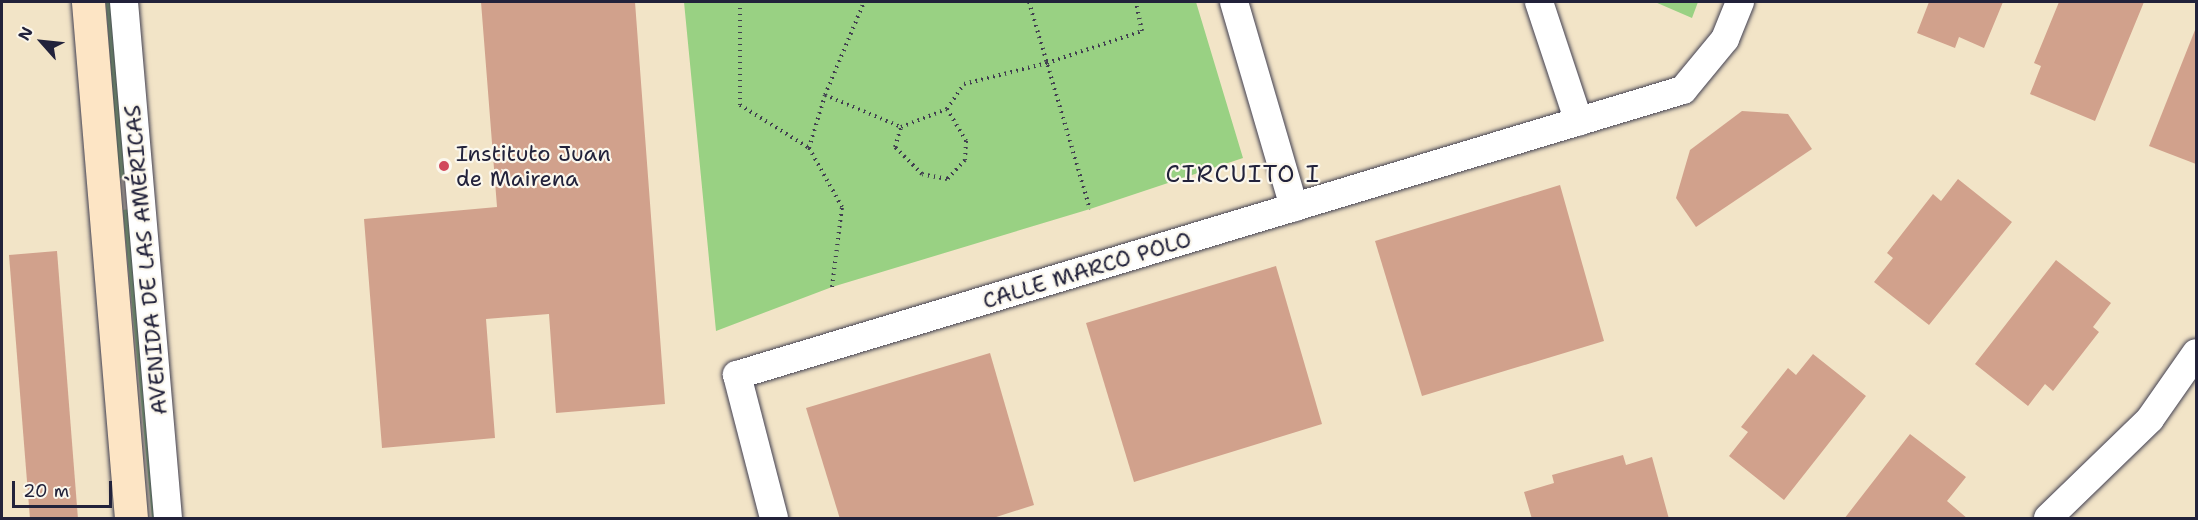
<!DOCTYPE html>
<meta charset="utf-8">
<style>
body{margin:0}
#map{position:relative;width:2198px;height:520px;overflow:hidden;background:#f2e4c7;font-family:"Shantell Sans",sans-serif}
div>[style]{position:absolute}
.green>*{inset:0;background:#99d183}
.building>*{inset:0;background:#d1a18c}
.path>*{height:4px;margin-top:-2px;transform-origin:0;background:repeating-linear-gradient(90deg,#413f50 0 1.5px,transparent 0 6px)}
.roads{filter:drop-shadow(0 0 2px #413f50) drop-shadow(0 0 2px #413f50)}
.street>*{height:28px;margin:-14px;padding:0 14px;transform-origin:14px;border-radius:14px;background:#fff}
.secondary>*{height:33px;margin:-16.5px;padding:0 16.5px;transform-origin:16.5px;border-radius:16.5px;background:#fde5c5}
.dots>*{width:16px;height:16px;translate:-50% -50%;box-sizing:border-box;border:3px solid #fbf7ec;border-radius:50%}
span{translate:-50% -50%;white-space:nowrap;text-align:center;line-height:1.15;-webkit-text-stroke:4.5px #fbf7ec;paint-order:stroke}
.poi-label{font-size:22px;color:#22223b}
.left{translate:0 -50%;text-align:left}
.street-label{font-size:22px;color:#22223b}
.neighbourhood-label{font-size:24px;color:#22223b;letter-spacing:1.5px}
.frame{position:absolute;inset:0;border:3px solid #22223b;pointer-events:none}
.north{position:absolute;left:12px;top:12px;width:60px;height:60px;-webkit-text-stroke:4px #fbf7ec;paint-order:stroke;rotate:297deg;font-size:16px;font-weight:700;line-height:24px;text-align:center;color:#22223b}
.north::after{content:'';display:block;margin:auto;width:21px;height:27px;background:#22223b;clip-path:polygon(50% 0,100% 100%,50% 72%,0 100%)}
.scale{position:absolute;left:12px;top:481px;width:100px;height:27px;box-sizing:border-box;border:3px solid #22223b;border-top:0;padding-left:8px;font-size:18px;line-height:21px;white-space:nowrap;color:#22223b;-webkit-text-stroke:4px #fbf7ec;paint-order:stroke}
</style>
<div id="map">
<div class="green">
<i style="clip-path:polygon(106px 2px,112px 2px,126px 178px,119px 178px)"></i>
<i style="clip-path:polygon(684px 2px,1196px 2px,1243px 158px,1090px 209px,832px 287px,716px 331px)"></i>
<i style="clip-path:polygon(1655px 2px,1698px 2px,1692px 18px)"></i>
<i style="clip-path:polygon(130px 209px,159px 518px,152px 518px,123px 210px)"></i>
</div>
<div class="building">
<i style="clip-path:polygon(481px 2px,635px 2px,665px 404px,556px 413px,549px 314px,486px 319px,495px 438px,382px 448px,364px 219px,497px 207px)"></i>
<i style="clip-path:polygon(1929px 2px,2003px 2px,1984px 48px,1959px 37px,1955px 48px,1917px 33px)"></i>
<i style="clip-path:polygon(2059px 2px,2144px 2px,2095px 121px,2030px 94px,2041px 66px,2034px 63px)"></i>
<i style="clip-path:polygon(2195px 30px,2196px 31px,2196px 164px,2149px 146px)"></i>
<i style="clip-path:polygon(1742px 111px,1788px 114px,1812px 149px,1696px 227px,1676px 198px,1690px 150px)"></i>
<i style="clip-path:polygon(1958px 179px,2012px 222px,1929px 325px,1874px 282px,1893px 258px,1887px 253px,1933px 194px,1941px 201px)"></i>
<i style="clip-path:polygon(1560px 185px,1604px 341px,1422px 396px,1375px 241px)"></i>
<i style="clip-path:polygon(57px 251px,78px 519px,30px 519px,9px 255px)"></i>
<i style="clip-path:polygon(2056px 260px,2111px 303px,2093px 327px,2099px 332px,2053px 391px,2045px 384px,2028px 406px,1975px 364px)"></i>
<i style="clip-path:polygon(1276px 266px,1322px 424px,1134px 482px,1086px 323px)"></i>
<i style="clip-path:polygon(990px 353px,1034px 505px,990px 519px,840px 519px,806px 408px)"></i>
<i style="clip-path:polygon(1813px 354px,1866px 396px,1784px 500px,1729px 456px,1748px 432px,1741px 427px,1788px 368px,1796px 375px)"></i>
<i style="clip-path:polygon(1910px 434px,1966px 477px,1947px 501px,1968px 519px,1844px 519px)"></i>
<i style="clip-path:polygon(1623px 455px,1626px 465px,1652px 457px,1669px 519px,1532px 519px,1524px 492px,1554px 483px,1552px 475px)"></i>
</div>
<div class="path">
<i style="left:740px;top:2px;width:103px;rotate:90deg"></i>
<i style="left:740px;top:105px;width:81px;rotate:31.9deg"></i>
<i style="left:1029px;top:2px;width:216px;rotate:73.6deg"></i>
<i style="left:825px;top:95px;width:82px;rotate:22.8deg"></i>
<i style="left:947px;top:109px;width:37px;rotate:59deg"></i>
<i style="left:966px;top:141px;width:19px;rotate:93deg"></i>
<i style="left:965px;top:160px;width:26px;rotate:133deg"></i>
<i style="left:947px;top:179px;width:25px;rotate:-169deg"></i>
<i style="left:922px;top:174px;width:38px;rotate:-135deg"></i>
<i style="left:895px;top:147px;width:21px;rotate:-73deg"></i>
<i style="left:901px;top:127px;width:49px;rotate:-21.4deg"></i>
<i style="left:947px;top:109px;width:30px;rotate:-56deg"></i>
<i style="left:964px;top:84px;width:86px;rotate:-14.2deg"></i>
<i style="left:1047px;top:63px;width:100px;rotate:-18.6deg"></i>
<i style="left:1142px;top:31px;width:30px;rotate:-102deg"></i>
<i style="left:832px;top:287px;width:81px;rotate:-82.9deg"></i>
<i style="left:842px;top:207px;width:68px;rotate:-119.2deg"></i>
<i style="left:809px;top:148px;width:55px;rotate:-73.2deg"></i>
<i style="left:825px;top:95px;width:101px;rotate:-67.2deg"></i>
</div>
<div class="roads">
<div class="street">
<i style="left:124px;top:2px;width:518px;rotate:85.13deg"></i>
<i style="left:1234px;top:2px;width:214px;rotate:73.7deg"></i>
<i style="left:1539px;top:2px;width:126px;rotate:71.6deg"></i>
<i style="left:774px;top:518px;width:148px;rotate:-104.5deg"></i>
<i style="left:737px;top:375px;width:988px;rotate:-16.77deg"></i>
<i style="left:1683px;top:90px;width:66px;rotate:-50.5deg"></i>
<i style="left:1725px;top:39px;width:40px;rotate:-68deg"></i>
<i style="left:2048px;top:518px;width:142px;rotate:-44.1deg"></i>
<i style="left:2150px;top:419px;width:80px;rotate:-55.1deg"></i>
</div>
<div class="secondary">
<i style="left:88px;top:2px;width:518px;rotate:85.24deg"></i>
</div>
</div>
<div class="dots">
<i style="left:444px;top:166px;background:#d1495b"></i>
</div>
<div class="poi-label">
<span class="left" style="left:456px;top:166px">Instituto Juan<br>de Mairena</span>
</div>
<div class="street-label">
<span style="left:146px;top:260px;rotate:-95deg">AVENIDA DE LAS AMÉRICAS</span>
<span style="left:1087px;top:270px;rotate:-17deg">CALLE MARCO POLO</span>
</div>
<div class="neighbourhood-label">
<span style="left:1243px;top:175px">CIRCUITO I</span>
</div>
<div class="frame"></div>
<div class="north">N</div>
<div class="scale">20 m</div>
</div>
